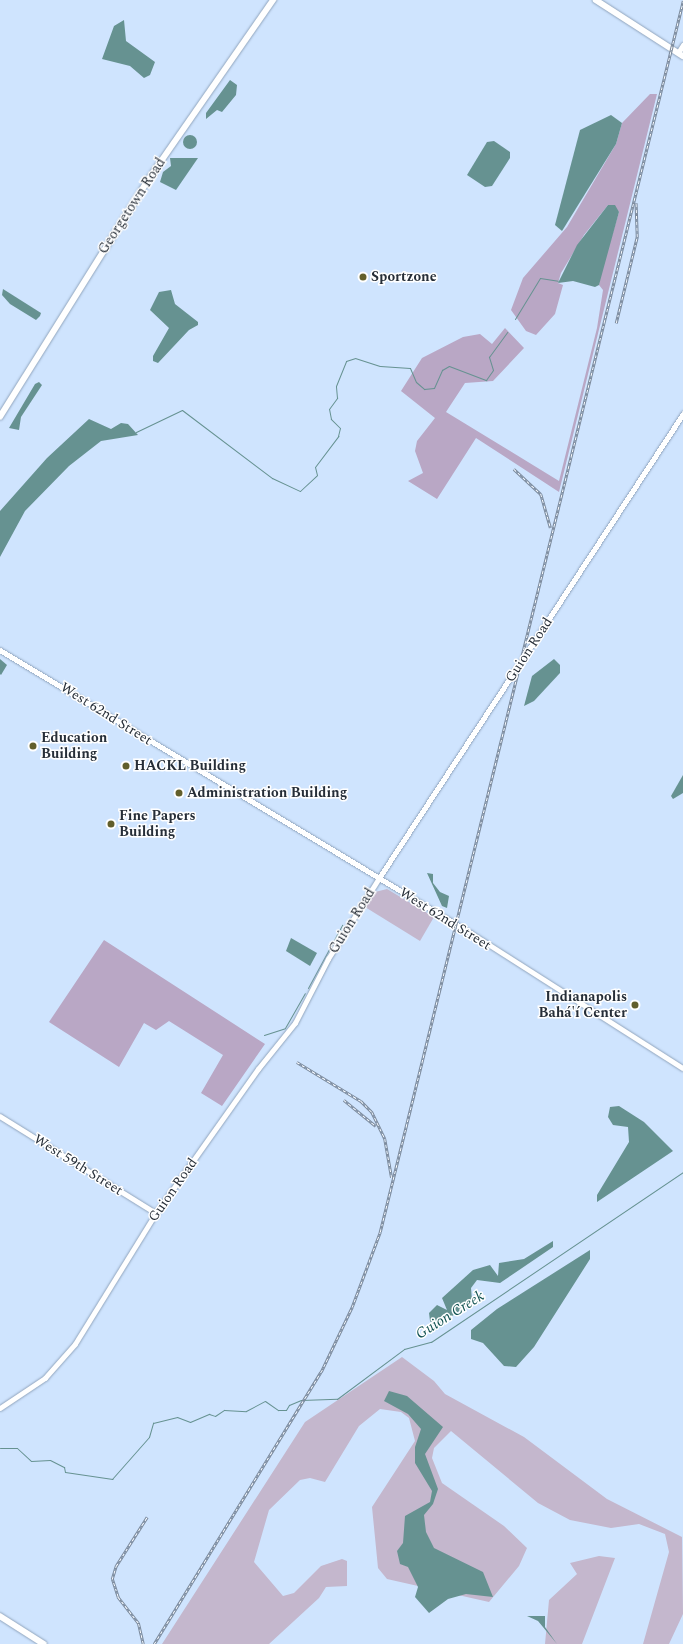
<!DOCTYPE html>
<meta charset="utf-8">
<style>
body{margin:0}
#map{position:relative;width:683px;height:1644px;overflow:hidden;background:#cfe4fe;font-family:Spectral,serif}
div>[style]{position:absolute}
.green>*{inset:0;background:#c4b7cd}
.forest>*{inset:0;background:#b9a7c5}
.water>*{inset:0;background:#669291}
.round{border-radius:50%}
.stream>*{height:1px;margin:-0.5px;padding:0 0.5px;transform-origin:0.5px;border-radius:0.5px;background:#669291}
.roads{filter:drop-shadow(0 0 1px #91a5bd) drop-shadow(0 0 1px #91a5bd)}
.minor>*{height:4.5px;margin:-2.25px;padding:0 2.25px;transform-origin:2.25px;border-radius:2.25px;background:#fff}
.major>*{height:5.5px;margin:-2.75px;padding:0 2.75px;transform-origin:2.75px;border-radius:2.75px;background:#fff}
.rail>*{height:2.5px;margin-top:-1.25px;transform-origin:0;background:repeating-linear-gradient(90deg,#fff 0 3px,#7b899b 0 6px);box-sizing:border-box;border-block:1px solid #7b899b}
.dots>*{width:11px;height:11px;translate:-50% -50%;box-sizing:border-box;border:2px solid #fff;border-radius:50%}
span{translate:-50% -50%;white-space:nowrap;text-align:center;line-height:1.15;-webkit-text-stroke:3px #fff;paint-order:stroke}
.street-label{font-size:14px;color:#262e38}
.poi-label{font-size:14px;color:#262e38;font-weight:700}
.left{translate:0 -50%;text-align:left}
.right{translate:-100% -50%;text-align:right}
.water-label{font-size:15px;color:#0f5151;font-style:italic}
</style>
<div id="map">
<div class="green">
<i style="clip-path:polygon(387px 889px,434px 917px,420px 941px,365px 907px,375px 892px)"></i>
<i style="clip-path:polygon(402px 1357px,434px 1381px,445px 1394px,524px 1437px,607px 1499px,682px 1537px,683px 1614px,669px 1644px,643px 1644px,669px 1552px,665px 1534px,639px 1524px,611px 1528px,570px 1520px,538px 1503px,451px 1431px,434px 1448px,432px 1458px,442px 1483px,504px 1526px,527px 1548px,519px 1566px,489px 1602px,387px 1579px,378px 1568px,372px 1507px,415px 1441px,409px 1418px,401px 1412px,380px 1409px,359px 1426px,325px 1482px,310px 1478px,300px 1480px,269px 1510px,254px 1562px,283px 1596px,294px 1593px,321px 1566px,342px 1559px,347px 1561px,347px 1586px,326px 1587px,319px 1598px,269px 1644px,162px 1644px,305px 1422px)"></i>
<i style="clip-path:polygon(599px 1556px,615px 1558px,582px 1644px,545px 1644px,549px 1600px,577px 1574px,570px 1563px)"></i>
</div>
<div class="forest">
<i style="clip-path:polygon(650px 94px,657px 94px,559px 492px,476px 438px,437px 499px,408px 481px,423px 473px,415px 451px,417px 441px,435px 418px,401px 391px,422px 358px,463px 337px,480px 334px,492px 344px,505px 328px,524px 348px,493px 381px,465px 383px,446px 412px,559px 481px,597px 328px,603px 290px,599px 285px,600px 276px,619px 212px,608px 205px,584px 235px,561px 273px,558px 283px,563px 285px,555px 314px,536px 335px,526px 331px,511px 310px,523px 278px,567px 227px,616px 144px,622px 123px)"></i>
<i style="clip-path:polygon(104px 940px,265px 1044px,222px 1106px,201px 1093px,223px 1055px,169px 1021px,156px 1030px,144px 1023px,119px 1067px,49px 1022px)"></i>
</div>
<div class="water">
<i style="clip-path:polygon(124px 20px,126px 41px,155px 62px,150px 75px,144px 78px,130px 66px,102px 59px,114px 26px)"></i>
<i style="clip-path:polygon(230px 80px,237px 85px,236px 95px,222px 112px,217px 110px,206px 119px,206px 113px)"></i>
<i style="clip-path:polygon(611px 115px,622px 123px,616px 144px,562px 231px,555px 225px,580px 130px)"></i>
<i class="round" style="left:183px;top:135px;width:14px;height:14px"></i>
<i style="clip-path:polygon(494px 141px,510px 152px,510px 158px,492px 186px,485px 187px,467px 175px,487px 142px)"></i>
<i style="clip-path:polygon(170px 158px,198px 158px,176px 190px,160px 182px,163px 172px,171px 166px)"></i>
<i style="clip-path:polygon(608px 205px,615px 205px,619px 212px,599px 285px,595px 287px,573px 281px,558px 283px,577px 245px)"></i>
<i style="clip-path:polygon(3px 289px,41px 313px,40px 316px,36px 320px,10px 304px,2px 295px)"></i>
<i style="clip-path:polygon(171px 290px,175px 304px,198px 322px,198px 325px,189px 330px,158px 363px,153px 361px,153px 356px,169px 328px,150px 310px,159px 292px)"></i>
<i style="clip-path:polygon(39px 382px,42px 385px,21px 417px,19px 430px,9px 428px,35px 384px)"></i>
<i style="clip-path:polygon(89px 419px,111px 429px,121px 423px,128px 424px,138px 435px,101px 441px,69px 466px,25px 511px,0 557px,0 511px,47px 458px)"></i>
<i style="clip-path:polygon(0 659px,7px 665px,1px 675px,0 674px)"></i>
<i style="clip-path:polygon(554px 659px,560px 665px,560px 673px,534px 701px,524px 706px,532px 676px)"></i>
<i style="clip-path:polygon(683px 775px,683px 793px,673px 799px,671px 796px)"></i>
<i style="clip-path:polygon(427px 873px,433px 874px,433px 883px,440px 892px,449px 896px,447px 908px,442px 906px)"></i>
<i style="clip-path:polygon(291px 938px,317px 953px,310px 966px,286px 951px)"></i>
<i style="clip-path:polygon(619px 1106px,644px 1122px,673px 1151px,597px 1202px,597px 1195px,629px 1142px,628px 1127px,613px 1125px,608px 1117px,610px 1107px)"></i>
<i style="clip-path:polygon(553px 1241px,553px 1247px,500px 1283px,477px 1280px,471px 1288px,472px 1300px,469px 1304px,441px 1324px,434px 1326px,430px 1321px,429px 1313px,437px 1305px,447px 1310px,442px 1298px,473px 1270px,490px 1265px,498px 1276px,499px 1263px,524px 1259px)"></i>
<i style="clip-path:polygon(590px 1250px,590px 1259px,534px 1347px,516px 1367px,504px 1366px,483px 1343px,471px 1339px,471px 1330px,497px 1309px)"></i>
<i style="clip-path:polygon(389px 1391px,407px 1396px,443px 1427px,425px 1454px,438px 1489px,433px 1504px,424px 1515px,426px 1532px,434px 1548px,483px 1572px,493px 1597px,466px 1594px,448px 1599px,429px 1613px,415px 1597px,418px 1587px,408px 1567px,400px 1564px,397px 1551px,403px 1543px,405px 1516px,430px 1502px,432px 1491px,415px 1463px,415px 1447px,421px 1429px,408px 1414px,384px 1401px)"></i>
<i style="clip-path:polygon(527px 1616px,545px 1616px,545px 1627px,557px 1644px,538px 1621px)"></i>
</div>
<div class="stream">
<i style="left:515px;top:319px;width:48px;rotate:-58.6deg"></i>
<i style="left:540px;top:278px;width:18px;rotate:9deg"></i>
<i style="left:136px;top:432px;width:51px;rotate:-25.6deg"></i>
<i style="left:182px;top:410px;width:113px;rotate:37.1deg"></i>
<i style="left:272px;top:478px;width:31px;rotate:25deg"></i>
<i style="left:300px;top:491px;width:23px;rotate:-43deg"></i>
<i style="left:317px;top:475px;width:8px;rotate:-104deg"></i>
<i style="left:315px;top:467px;width:39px;rotate:-53deg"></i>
<i style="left:338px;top:436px;width:8px;rotate:-76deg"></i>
<i style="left:340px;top:428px;width:13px;rotate:-135deg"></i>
<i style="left:331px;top:419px;width:10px;rotate:-101deg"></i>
<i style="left:329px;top:409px;width:14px;rotate:-54deg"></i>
<i style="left:337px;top:398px;width:12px;rotate:-95deg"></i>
<i style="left:336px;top:386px;width:27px;rotate:-68deg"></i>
<i style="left:346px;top:361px;width:9px;rotate:-18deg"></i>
<i style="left:355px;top:358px;width:26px;rotate:18deg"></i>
<i style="left:380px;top:366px;width:30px;rotate:4deg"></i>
<i style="left:410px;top:368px;width:15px;rotate:67deg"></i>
<i style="left:416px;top:382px;width:11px;rotate:41deg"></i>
<i style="left:424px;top:389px;width:10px;rotate:-6deg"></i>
<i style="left:434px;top:388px;width:20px;rotate:-66deg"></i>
<i style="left:442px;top:370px;width:8px;rotate:-30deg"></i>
<i style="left:449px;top:366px;width:40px;rotate:21deg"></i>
<i style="left:486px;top:380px;width:12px;rotate:-55deg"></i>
<i style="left:493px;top:370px;width:14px;rotate:-107deg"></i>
<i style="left:489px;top:357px;width:31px;rotate:-54deg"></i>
<i style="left:308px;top:988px;width:72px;rotate:-61.6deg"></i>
<i style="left:264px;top:1035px;width:22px;rotate:-18deg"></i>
<i style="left:285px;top:1028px;width:40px;rotate:-60.3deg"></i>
<i style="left:0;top:1448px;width:17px"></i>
<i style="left:17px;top:1448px;width:19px;rotate:43deg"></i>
<i style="left:31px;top:1461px;width:19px;rotate:-3deg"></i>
<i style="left:50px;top:1460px;width:16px;rotate:27deg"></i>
<i style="left:64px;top:1467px;width:5px;rotate:79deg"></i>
<i style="left:65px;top:1472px;width:48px;rotate:8.5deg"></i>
<i style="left:112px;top:1479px;width:56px;rotate:-48.6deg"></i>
<i style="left:149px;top:1437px;width:15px;rotate:-74deg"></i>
<i style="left:153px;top:1423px;width:25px;rotate:-14deg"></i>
<i style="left:177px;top:1417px;width:14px;rotate:21deg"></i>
<i style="left:190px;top:1422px;width:21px;rotate:-23deg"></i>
<i style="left:209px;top:1414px;width:6px;rotate:18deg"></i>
<i style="left:215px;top:1416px;width:11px;rotate:-34deg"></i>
<i style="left:224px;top:1410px;width:22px;rotate:3deg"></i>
<i style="left:246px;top:1411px;width:21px;rotate:-28deg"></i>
<i style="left:265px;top:1401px;width:16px;rotate:35deg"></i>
<i style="left:278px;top:1410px;width:8px"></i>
<i style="left:286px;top:1410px;width:6px;rotate:-59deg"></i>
<i style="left:289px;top:1405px;width:13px;rotate:-23deg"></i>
<i style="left:301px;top:1400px;width:36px;rotate:-2deg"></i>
<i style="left:337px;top:1399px;width:84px;rotate:-36.7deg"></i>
<i style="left:404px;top:1349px;width:28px;rotate:-15deg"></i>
<i style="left:431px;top:1342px;width:304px;rotate:-34deg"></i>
</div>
<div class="roads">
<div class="minor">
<i style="left:678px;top:53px;width:9px;rotate:-58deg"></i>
<i style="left:0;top:650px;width:549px;rotate:31deg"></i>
<i style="left:471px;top:933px;width:251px;rotate:32.5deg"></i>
<i style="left:0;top:1116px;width:184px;rotate:31.9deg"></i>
<i style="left:0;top:1408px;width:54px;rotate:-33.7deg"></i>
<i style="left:45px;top:1378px;width:45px;rotate:-48.6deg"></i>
<i style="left:75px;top:1344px;width:154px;rotate:-58.3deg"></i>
<i style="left:156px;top:1213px;width:176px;rotate:-54.7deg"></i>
<i style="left:258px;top:1069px;width:59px;rotate:-51.2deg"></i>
<i style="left:295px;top:1023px;width:72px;rotate:-62.7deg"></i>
<i style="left:328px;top:959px;width:96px;rotate:-57.8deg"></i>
<i style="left:379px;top:878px;width:555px;rotate:-56.77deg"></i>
</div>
<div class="major">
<i style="left:596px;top:0;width:103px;rotate:32.8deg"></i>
<i style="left:0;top:417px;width:276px;rotate:-58deg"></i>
<i style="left:146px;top:183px;width:223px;rotate:-55.2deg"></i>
<i style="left:0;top:1616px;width:52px;rotate:32.5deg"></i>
</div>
</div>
<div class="rail">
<i style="left:616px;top:323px;width:89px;rotate:-76.3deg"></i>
<i style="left:637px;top:237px;width:34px;rotate:-92deg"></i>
<i style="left:514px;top:469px;width:37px;rotate:43deg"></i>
<i style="left:541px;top:494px;width:35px;rotate:74deg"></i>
<i style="left:297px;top:1062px;width:75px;rotate:31.4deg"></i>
<i style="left:361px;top:1101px;width:16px;rotate:45deg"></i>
<i style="left:372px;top:1112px;width:30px;rotate:64deg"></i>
<i style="left:385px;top:1139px;width:39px;rotate:80deg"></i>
<i style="left:344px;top:1100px;width:41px;rotate:39.1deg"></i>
<i style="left:143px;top:1644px;width:22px;rotate:-103deg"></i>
<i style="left:138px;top:1623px;width:33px;rotate:-128deg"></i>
<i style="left:118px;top:1597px;width:19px;rotate:-108deg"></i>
<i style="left:112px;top:1579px;width:14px;rotate:-73deg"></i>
<i style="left:116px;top:1566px;width:58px;rotate:-57.7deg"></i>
<i style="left:154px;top:1644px;width:319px;rotate:-58.5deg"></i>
<i style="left:321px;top:1372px;width:72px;rotate:-64.5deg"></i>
<i style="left:352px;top:1307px;width:80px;rotate:-69.5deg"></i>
<i style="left:380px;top:1232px;width:1268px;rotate:-76.17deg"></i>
</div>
<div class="dots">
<i style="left:363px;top:277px;background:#625f2c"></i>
<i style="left:33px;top:746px;background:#625f2c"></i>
<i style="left:126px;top:766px;background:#625f2c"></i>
<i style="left:179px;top:793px;background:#625f2c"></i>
<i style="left:111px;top:824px;background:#625f2c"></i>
<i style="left:635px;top:1005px;background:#625f2c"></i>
</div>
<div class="street-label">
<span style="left:132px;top:206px;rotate:-57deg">Georgetown Road</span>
<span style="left:529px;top:650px;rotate:-57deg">Guion Road</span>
<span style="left:106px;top:714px;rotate:32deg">West 62nd Street</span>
<span style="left:445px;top:919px;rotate:32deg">West 62nd Street</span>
<span style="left:352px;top:921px;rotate:-58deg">Guion Road</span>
<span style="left:78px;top:1165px;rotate:32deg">West 59th Street</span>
<span style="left:173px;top:1190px;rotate:-55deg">Guion Road</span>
</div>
<div class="poi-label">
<span class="left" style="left:371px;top:277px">Sportzone</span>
<span class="left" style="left:41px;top:746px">Education<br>Building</span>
<span class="left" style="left:134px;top:766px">HACKL Building</span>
<span class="left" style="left:187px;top:793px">Administration Building</span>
<span class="left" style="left:119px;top:824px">Fine Papers<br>Building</span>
<span class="right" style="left:627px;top:1005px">Indianapolis<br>Bahá'í Center</span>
</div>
<div class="water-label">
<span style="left:450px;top:1315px;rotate:-32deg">Guion Creek</span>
</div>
</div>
